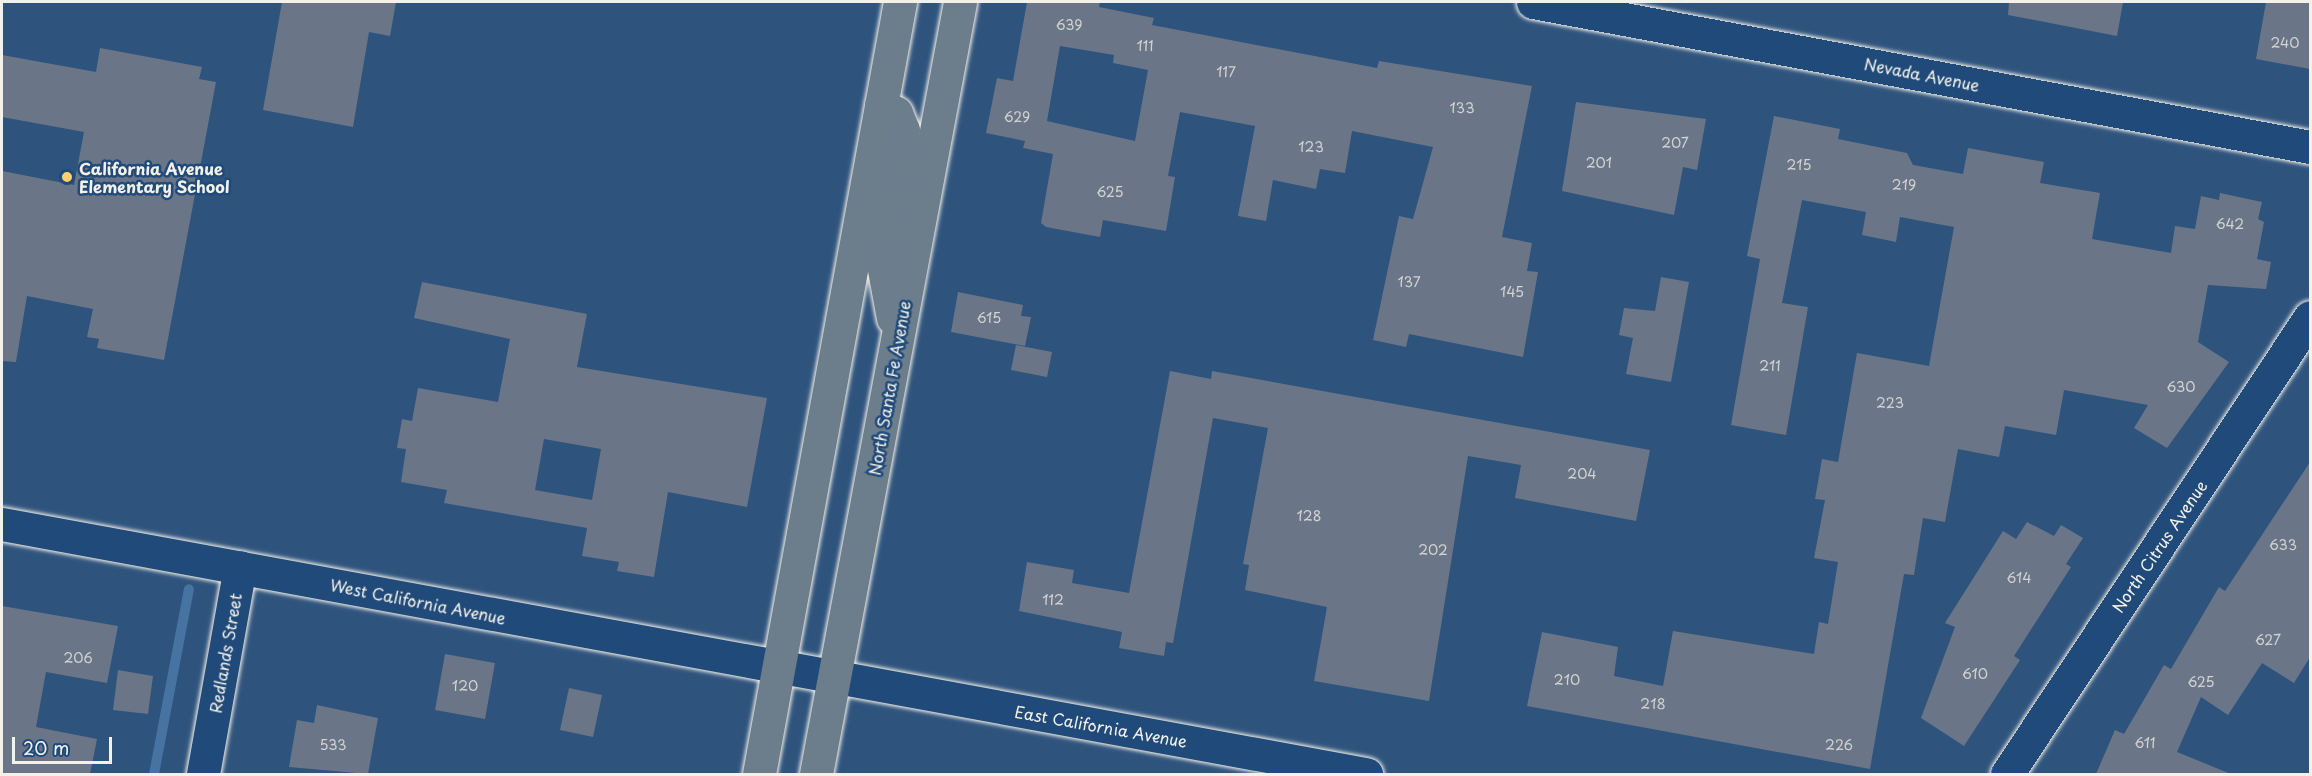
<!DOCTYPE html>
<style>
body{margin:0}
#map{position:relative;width:2312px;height:776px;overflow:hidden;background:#2e537d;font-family:"Playpen Sans",sans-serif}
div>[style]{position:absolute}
.stream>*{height:10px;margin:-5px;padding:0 5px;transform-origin:5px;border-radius:5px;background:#4673a1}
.building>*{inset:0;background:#6a7688}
.roads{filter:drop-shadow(0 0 2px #f4f1e8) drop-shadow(0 0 2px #f4f1e8)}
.minor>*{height:33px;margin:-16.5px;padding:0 16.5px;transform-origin:16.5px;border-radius:16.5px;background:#1f4a7a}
.major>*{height:33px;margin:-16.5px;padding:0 16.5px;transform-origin:16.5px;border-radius:16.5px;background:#6c7d8c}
.dots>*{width:16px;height:16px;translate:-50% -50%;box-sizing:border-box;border:3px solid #1f4a7a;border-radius:50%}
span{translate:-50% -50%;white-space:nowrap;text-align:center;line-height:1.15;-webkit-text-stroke:5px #1f4a7a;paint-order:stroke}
.number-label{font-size:14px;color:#d2d2d0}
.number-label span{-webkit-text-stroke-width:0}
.street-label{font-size:16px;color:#f4f1e8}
.poi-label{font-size:16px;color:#f4f1e8;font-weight:700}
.left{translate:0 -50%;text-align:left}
.frame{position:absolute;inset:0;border:3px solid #f4f1e8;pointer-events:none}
.scale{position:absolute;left:12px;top:737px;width:100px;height:27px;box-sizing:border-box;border:3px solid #f4f1e8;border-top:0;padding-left:8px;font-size:18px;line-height:21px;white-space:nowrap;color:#f4f1e8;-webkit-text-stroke:4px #1f4a7a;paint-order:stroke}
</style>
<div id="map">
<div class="stream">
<i style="left:154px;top:774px;width:188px;rotate:-79.3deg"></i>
</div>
<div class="building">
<i style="clip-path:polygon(282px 2px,396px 2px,390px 36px,369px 32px,353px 127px,263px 110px)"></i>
<i style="clip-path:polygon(evenodd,1027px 2px,1100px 2px,1099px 7px,1154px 18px,1152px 25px,1377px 68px,1379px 61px,1532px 86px,1502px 237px,1532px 243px,1527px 271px,1538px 272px,1523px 357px,1409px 334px,1406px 347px,1373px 340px,1399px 216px,1413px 219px,1433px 147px,1352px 131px,1345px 173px,1320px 169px,1316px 189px,1273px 180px,1266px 221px,1238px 216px,1255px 126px,1180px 112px,1168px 176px,1175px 177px,1166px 231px,1103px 220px,1100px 237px,1046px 227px,1041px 223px,1053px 154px,1023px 148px,1025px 141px,986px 133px,997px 78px,1013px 81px,1027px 2px,1060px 46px,1114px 55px,1113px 63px,1148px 70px,1135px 141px,1047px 121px,1060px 46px)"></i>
<i style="clip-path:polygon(2009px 2px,2123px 2px,2117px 36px,2008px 15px)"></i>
<i style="clip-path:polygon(2266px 2px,2310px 2px,2310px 69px,2256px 59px)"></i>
<i style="clip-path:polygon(100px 48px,202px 67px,199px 79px,216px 82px,164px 360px,97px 348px,99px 339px,87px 337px,93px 309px,27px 296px,16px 362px,2px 361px,2px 171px,74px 185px,84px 132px,2px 117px,2px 55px,96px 72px)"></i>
<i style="clip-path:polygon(1576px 102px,1706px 119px,1697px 170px,1683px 167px,1674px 215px,1562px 191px)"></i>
<i style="clip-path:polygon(1774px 116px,1840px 129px,1838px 139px,1907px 153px,1913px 165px,1963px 174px,1968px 148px,2044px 162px,2040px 183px,2100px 193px,2092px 239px,2171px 253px,2175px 226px,2195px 229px,2201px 196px,2219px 200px,2220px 193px,2262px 202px,2258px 219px,2264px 222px,2257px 259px,2271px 262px,2266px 289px,2208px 285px,2198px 342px,2229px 362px,2167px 448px,2134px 428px,2148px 405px,2064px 390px,2056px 435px,2005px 426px,1999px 457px,1958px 449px,1945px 522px,1923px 518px,1914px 575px,1904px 574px,1870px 769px,1527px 706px,1542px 632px,1618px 647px,1614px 676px,1663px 686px,1673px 631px,1814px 654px,1819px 622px,1828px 624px,1838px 562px,1814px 558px,1825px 500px,1815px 499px,1822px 459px,1838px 462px,1857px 353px,1929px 366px,1954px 227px,1900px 217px,1896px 242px,1862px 235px,1866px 212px,1802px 200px,1782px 303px,1808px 307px,1786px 435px,1731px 425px,1760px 259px,1747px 256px)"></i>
<i style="clip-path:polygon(1661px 277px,1689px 282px,1671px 382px,1626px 374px,1633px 338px,1619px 335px,1624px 308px,1655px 311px)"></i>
<i style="clip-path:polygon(evenodd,422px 282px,587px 314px,577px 367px,767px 398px,747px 507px,668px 492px,654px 577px,617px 571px,619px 562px,582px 556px,587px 528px,444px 503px,447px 490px,401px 482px,406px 449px,397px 448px,402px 419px,412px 421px,418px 388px,498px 402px,510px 339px,414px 318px,422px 282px,544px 439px,601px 449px,592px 500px,535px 490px,544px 439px)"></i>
<i style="clip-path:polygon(958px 292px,1023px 305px,1021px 316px,1031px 317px,1025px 346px,951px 332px)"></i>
<i style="clip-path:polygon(1016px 345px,1052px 352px,1047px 377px,1011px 370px)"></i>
<i style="clip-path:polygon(1170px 371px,1211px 379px,1212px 371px,1650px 450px,1636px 521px,1515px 498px,1521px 465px,1468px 456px,1429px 701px,1314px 681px,1327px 607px,1245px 590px,1249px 565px,1243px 564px,1268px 428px,1213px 418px,1173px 643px,1166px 642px,1164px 656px,1119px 648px,1122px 632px,1019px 611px,1027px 562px,1074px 570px,1072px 583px,1129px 593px)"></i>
<i style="clip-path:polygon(2310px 462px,2310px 657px,2294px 683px,2262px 663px,2228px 715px,2201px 697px,2177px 752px,2231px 774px,2096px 774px,2115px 730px,2124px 734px,2164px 665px,2171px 669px,2219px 587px,2225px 591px)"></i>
<i style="clip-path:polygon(2027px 522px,2054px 536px,2061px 525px,2083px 538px,2066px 564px,2071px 567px,2014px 656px,2020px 660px,1964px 746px,1921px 718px,1955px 627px,1945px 623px,2003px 531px,2016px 539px)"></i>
<i style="clip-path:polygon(2px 606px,118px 626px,107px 683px,46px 672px,36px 727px,97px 739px,90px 774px,2px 774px)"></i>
<i style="clip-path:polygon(445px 654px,495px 663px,485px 719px,435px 710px)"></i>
<i style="clip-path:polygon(118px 670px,153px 676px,148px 714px,113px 710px)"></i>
<i style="clip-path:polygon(569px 688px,602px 695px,593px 737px,560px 730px)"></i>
<i style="clip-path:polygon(317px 705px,378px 718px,368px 774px,289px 767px,297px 720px,314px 723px)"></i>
</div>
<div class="roads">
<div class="minor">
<i style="left:1533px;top:2px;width:790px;rotate:10.57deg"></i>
<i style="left:2px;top:524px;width:1387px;rotate:10.39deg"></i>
<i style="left:203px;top:774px;width:210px;rotate:-79.9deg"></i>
<i style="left:2007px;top:774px;width:548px;rotate:-56.45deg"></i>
</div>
<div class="major">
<i style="left:881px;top:105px;width:17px;rotate:28deg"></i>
<i style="left:896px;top:113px;width:18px;rotate:68deg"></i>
<i style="left:903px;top:130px;width:131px;rotate:99.2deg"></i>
<i style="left:882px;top:259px;width:60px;rotate:79.4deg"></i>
<i style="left:759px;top:774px;width:785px;rotate:-79.65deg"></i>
<i style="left:816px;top:774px;width:785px;rotate:-79.43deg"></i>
</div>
</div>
<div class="dots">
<i style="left:67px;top:177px;background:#ffd166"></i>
</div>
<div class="number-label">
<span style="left:1069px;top:25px">639</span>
<span style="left:2285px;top:43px">240</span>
<span style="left:1145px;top:46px">111</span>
<span style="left:1226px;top:72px">117</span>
<span style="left:1462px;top:108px">133</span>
<span style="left:1017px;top:117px">629</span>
<span style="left:1675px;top:143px">207</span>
<span style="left:1311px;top:147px">123</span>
<span style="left:1599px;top:163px">201</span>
<span style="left:1799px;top:165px">215</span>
<span style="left:1904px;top:185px">219</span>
<span style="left:1110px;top:192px">625</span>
<span style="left:2230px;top:224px">642</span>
<span style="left:1409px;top:282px">137</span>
<span style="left:1512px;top:292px">145</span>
<span style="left:989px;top:318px">615</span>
<span style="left:1770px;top:366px">211</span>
<span style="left:2181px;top:387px">630</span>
<span style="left:1890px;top:403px">223</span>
<span style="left:1582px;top:474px">204</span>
<span style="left:1309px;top:516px">128</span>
<span style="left:2283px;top:545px">633</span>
<span style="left:1433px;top:550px">202</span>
<span style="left:2019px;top:578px">614</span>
<span style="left:1053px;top:600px">112</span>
<span style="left:2268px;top:640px">627</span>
<span style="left:78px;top:658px">206</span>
<span style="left:1975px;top:674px">610</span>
<span style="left:1567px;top:680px">210</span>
<span style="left:2201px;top:682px">625</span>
<span style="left:465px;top:686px">120</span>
<span style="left:1653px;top:704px">218</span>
<span style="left:2145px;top:743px">611</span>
<span style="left:333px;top:745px">533</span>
<span style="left:1839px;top:745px">226</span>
</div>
<div class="street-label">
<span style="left:1922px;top:74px;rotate:11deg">Nevada Avenue</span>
<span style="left:889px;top:388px;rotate:-80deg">North Santa Fe Avenue</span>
<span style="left:2159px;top:546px;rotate:-56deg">North Citrus Avenue</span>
<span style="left:418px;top:601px;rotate:11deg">West California Avenue</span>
<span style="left:225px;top:653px;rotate:-80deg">Redlands Street</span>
<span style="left:1101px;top:726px;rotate:10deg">East California Avenue</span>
</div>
<div class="poi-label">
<span class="left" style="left:79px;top:177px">California Avenue<br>Elementary School</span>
</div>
<div class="frame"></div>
<div class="scale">20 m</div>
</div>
